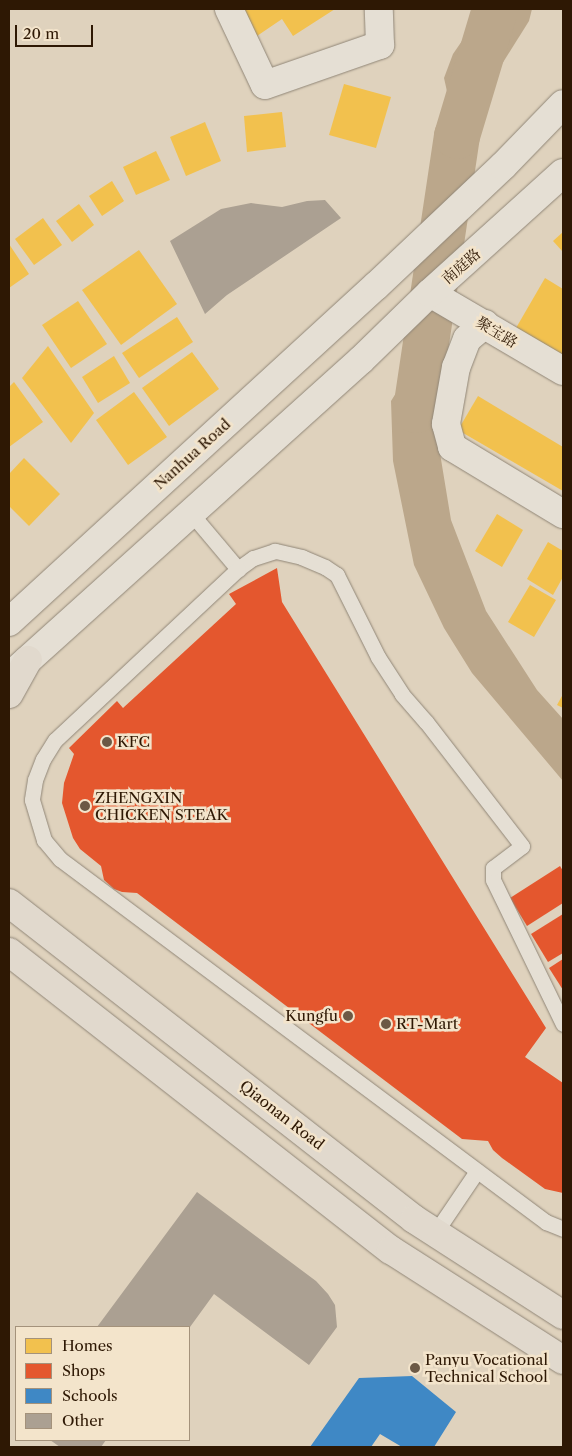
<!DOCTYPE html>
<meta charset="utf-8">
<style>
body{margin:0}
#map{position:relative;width:572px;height:1456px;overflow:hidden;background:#dfd2bd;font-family:"Libre Caslon Text","Noto Serif SC",serif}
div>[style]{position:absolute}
.water>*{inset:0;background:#bba78b}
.homes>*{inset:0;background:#f2c14e}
.shops>*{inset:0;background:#e4572e}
.schools>*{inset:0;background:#3f88c5}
.river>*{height:46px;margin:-23px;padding:0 23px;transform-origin:23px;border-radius:23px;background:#bba78b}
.building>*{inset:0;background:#aba092}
.roads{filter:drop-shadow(0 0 1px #908677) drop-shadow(0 0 1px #908677)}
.lane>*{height:15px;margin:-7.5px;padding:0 7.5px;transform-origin:7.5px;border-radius:7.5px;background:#e5dfd4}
.street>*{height:28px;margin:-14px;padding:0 14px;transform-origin:14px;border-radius:14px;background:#e5dfd4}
.secondary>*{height:28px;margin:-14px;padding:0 14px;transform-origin:14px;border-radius:14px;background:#e5dfd4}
.primary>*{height:28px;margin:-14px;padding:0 14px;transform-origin:14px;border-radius:14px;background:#e1d9cd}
.dots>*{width:14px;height:14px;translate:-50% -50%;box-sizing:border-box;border:2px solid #f3e4cb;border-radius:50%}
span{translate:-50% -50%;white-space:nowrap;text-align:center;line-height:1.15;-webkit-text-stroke:5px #f3e4cb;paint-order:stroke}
.street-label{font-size:15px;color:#2e1804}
.poi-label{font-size:15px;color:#2e1804}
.left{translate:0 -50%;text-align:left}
.right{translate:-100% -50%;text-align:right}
.frame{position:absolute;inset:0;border:10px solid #2e1804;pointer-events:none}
.legend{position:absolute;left:15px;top:1326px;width:175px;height:115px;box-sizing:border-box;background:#f3e4cb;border:1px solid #a4927b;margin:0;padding:6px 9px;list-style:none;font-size:15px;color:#2e1804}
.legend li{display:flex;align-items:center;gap:10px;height:25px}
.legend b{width:25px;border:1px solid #a4927b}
.scale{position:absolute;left:15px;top:25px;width:78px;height:22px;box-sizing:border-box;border:2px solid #2e1804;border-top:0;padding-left:6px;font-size:15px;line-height:18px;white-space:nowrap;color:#2e1804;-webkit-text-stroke:4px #f3e4cb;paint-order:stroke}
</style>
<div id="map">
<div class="water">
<i style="clip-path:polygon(484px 9px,532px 9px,529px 21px,457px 136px,444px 78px,453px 54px)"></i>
<i style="clip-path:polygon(425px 347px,451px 358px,437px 435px,451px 520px,486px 611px,537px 690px,563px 719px,563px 781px,472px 673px,444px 628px,414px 565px,393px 461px,391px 401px)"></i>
</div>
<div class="homes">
<i style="clip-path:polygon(240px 9px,335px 9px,293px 36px,282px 19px,257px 36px)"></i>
<i style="clip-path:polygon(344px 84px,391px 97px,376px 148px,329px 135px)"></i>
<i style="clip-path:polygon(282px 112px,286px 147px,247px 152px,244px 116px)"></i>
<i style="clip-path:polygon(205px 122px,221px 161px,186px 176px,170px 137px)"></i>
<i style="clip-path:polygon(156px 151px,170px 180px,136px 195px,123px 167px)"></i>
<i style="clip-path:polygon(112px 181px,124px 201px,102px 216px,89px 196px)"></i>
<i style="clip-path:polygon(79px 204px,94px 225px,72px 242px,56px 221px)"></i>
<i style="clip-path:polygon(43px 218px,62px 245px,34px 265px,15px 239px)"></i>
<i style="clip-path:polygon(563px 232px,563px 252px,553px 241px)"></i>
<i style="clip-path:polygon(9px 244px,29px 274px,9px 288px)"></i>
<i style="clip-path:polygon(139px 250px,177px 304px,121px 345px,82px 290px)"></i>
<i style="clip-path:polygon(545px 278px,563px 289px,563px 356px,516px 328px)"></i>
<i style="clip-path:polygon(78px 301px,107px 344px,71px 368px,42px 325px)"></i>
<i style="clip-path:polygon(177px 317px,193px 342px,139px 378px,122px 353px)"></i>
<i style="clip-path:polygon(48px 346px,94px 413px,71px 443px,22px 378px)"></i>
<i style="clip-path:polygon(192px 352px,219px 389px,169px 426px,142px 388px)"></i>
<i style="clip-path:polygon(114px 356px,130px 383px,98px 403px,82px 377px)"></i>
<i style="clip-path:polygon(14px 382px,43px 422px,9px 447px,9px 387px)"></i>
<i style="clip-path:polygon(134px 392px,167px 437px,128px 465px,96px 420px)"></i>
<i style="clip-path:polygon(478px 396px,563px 447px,563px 491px,458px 430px)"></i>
<i style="clip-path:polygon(24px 458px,60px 494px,29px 526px,9px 506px,9px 474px)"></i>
<i style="clip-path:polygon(497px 514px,523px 530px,502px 567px,475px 551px)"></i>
<i style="clip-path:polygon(548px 542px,563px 551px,563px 577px,553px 595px,527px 579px)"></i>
<i style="clip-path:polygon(530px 585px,556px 600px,534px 637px,508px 622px)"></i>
<i style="clip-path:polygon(563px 694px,563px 708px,557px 705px)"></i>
</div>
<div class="shops">
<i style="clip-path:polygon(277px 568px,282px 602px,546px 1028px,525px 1057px,563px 1083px,563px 1193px,545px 1189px,502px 1158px,493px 1150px,488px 1141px,462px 1139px,137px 893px,122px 892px,114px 889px,104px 880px,101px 866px,80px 849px,73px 838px,62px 803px,64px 783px,74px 754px,69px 748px,117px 701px,123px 708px,236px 604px,229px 594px)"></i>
<i style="clip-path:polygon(560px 866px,563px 871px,563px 903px,527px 926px,510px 898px)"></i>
<i style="clip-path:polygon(563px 914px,563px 953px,548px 962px,531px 934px)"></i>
<i style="clip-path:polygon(563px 959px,563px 990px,549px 968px)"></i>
</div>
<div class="schools">
<i style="clip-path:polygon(412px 1376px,456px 1412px,434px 1447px,402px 1447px,380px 1434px,371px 1447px,310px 1447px,359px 1378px)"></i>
</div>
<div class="river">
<i style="left:416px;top:410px;width:277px;rotate:-81.5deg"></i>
<i style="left:457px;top:136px;width:133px;rotate:-73.3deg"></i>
</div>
<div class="building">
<i style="clip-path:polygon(325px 200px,341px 218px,227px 295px,205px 314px,170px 241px,221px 209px,251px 203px,282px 207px,307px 201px)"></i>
<i style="clip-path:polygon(197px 1192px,316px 1281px,328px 1294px,335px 1305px,337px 1327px,309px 1365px,214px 1294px,190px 1327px,97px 1327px)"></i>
<i style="clip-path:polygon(50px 1440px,106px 1440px,101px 1447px,60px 1447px)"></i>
</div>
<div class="roads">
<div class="lane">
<i style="left:190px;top:512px;width:75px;rotate:49.9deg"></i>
<i style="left:563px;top:1024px;width:160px;rotate:-115.9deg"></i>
<i style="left:493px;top:880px;width:12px;rotate:-90deg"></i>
<i style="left:493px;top:868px;width:36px;rotate:-37deg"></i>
<i style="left:522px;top:846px;width:157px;rotate:-127.7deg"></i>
<i style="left:426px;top:722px;width:37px;rotate:-131deg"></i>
<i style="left:402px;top:694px;width:44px;rotate:-123deg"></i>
<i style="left:378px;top:657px;width:92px;rotate:-116.6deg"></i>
<i style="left:337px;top:575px;width:14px;rotate:-146deg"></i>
<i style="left:325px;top:567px;width:25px;rotate:-157deg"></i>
<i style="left:302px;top:557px;width:28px;rotate:-167deg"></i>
<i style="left:275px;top:551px;width:23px;rotate:162deg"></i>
<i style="left:253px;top:558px;width:19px;rotate:144deg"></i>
<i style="left:238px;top:569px;width:250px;rotate:136.9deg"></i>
<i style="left:55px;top:740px;width:22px;rotate:122deg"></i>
<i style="left:43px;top:759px;width:22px;rotate:111deg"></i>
<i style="left:35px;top:780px;width:20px;rotate:99deg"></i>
<i style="left:32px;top:800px;width:42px;rotate:73.3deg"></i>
<i style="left:44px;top:840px;width:25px;rotate:50deg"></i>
<i style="left:60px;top:859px;width:607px;rotate:36.76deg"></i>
<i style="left:546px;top:1222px;width:18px;rotate:22deg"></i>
<i style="left:435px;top:1233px;width:75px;rotate:-55.9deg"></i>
</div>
<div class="street">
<i style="left:229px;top:9px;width:84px;rotate:64.7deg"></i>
<i style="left:265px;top:85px;width:122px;rotate:-19.2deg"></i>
<i style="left:380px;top:45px;width:36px;rotate:-92deg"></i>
<i style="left:430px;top:293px;width:154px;rotate:30.4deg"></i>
<i style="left:485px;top:324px;width:23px;rotate:140deg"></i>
<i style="left:467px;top:339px;width:30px;rotate:111deg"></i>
<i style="left:456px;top:367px;width:58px;rotate:100deg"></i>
<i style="left:446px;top:424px;width:24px;rotate:75deg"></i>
<i style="left:452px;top:447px;width:130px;rotate:31.1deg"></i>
</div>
<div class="secondary">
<i style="left:9px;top:622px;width:498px;rotate:-42.5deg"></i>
<i style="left:376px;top:286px;width:175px;rotate:-43.4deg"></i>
<i style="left:503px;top:166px;width:86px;rotate:-45.9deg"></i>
<i style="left:10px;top:676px;width:472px;rotate:-42deg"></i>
<i style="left:361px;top:360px;width:96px;rotate:-44.2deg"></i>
<i style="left:430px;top:293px;width:179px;rotate:-42.1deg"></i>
</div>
<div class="primary">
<i style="left:9px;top:694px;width:39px;rotate:-61deg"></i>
<i style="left:9px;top:903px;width:514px;rotate:37.96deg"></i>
<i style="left:414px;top:1219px;width:177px;rotate:32.8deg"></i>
<i style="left:9px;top:952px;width:484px;rotate:38deg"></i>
<i style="left:391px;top:1250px;width:204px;rotate:32.6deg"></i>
</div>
</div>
<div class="dots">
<i style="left:107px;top:742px;background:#6c5945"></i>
<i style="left:85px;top:806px;background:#6c5945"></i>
<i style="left:348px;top:1016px;background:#6c5945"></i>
<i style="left:386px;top:1024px;background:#6c5945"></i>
<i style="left:415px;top:1368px;background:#6c5945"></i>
</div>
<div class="street-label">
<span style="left:461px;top:266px;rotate:-41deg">南庭路</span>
<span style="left:497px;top:332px;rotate:31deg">聚宝路</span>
<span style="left:192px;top:454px;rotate:-42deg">Nanhua Road</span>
<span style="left:282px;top:1115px;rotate:38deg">Qiaonan Road</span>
</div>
<div class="poi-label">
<span class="left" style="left:117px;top:742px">KFC</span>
<span class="left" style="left:95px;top:806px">ZHENGXIN<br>CHICKEN STEAK</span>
<span class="right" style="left:338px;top:1016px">Kungfu</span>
<span class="left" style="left:396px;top:1024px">RT-Mart</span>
<span class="left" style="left:425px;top:1368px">Panyu Vocational<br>Technical School</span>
</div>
<div class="frame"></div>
<ul class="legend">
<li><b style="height:14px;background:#f2c14e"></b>Homes</li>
<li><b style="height:14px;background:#e4572e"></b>Shops</li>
<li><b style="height:14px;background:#3f88c5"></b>Schools</li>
<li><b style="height:14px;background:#aba092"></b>Other</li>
</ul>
<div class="scale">20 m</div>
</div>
